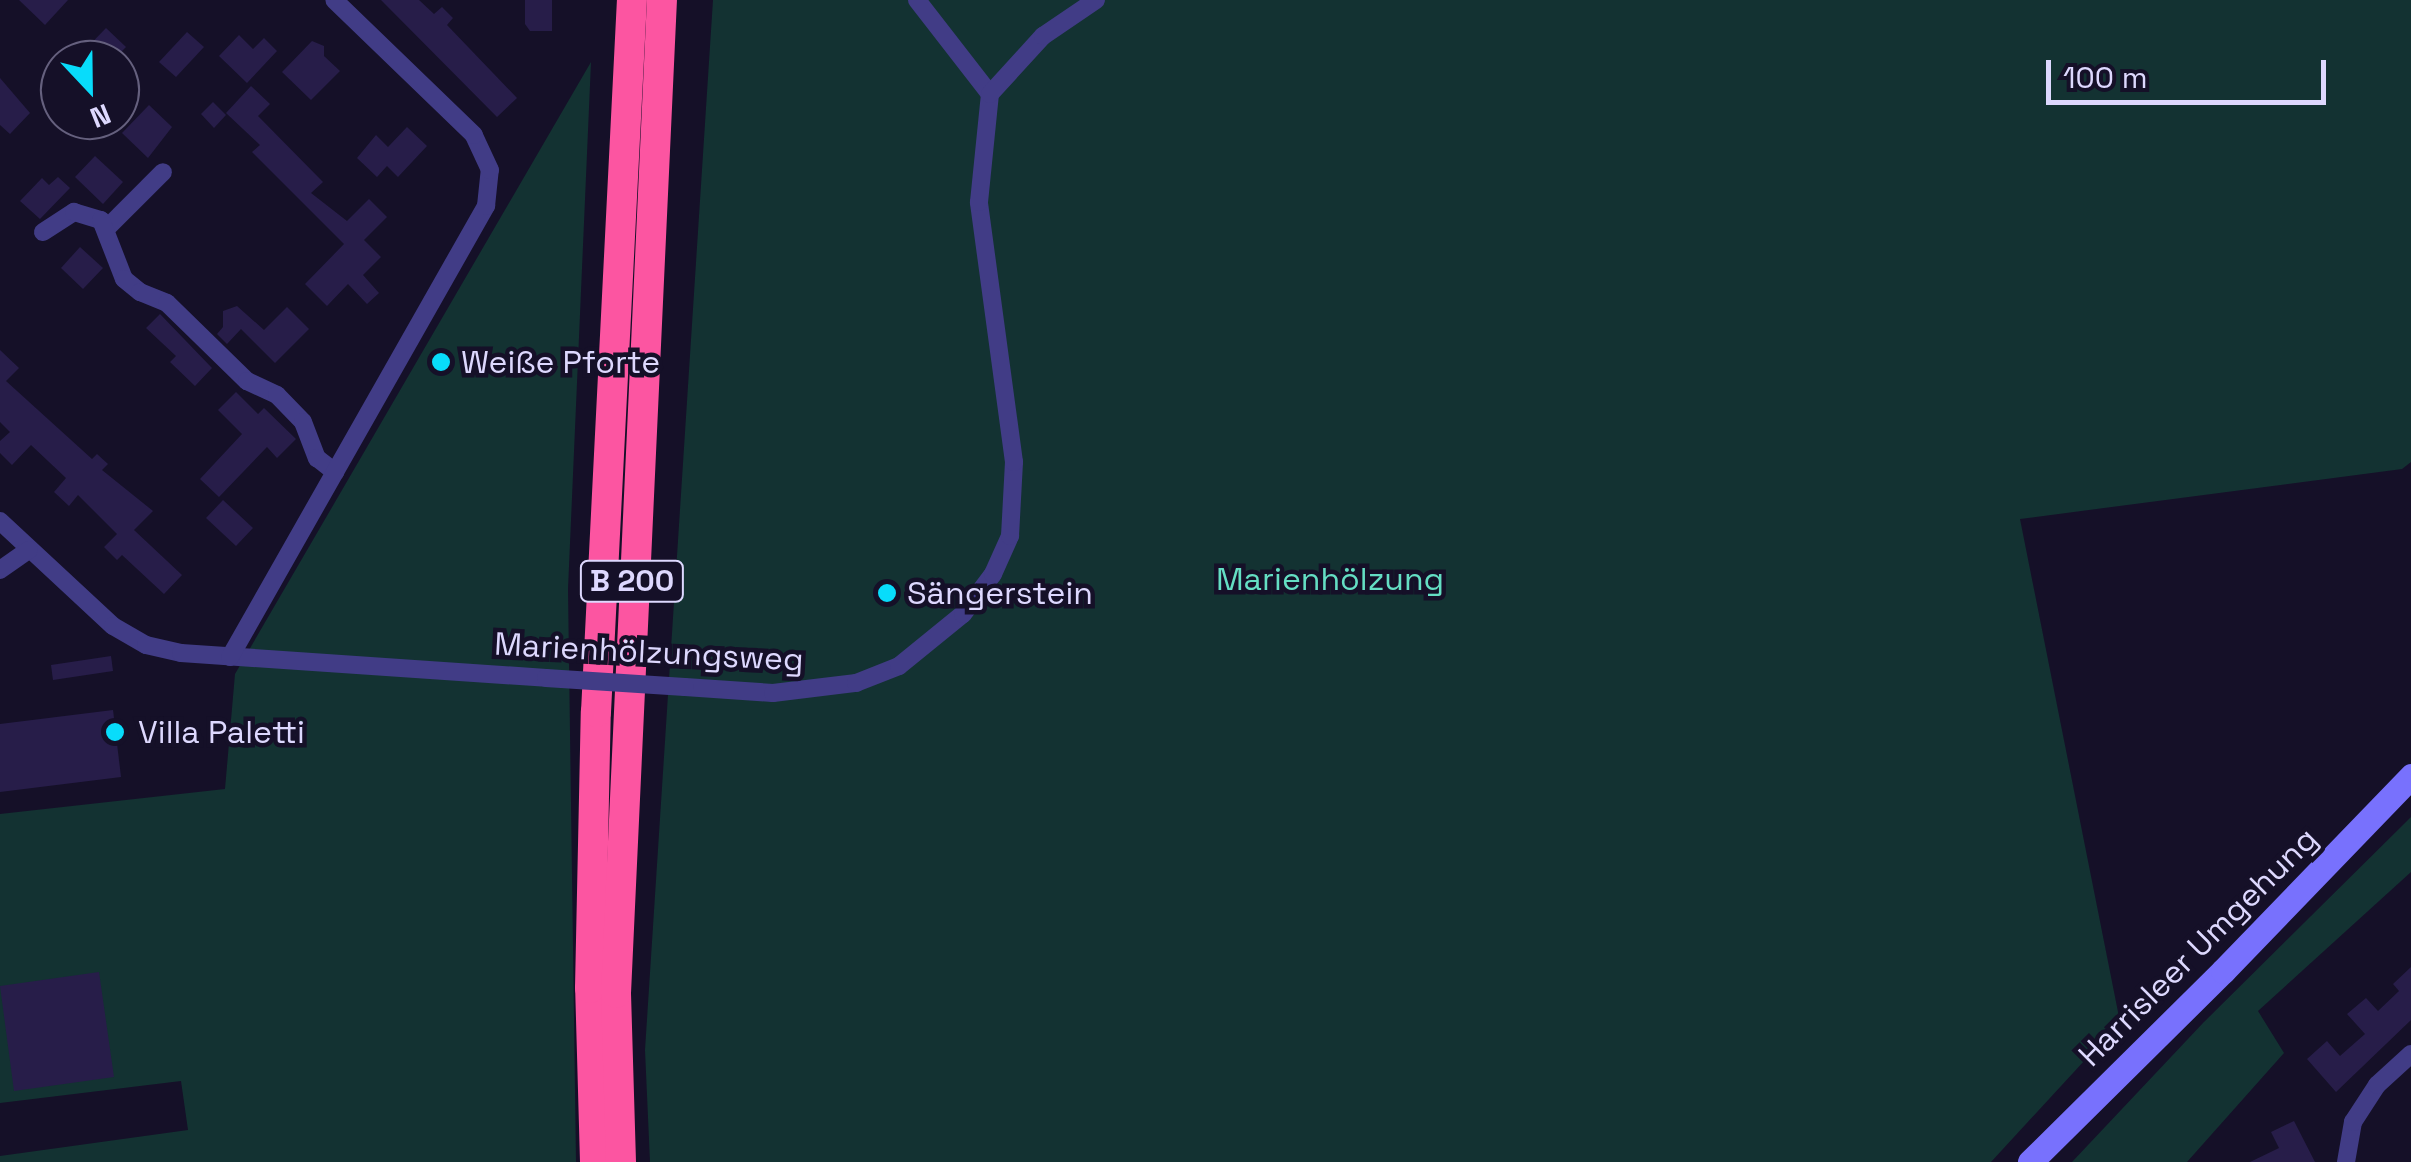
<!DOCTYPE html>
<meta charset="utf-8">
<style>
body{margin:0}
#map{position:relative;width:2411px;height:1162px;overflow:hidden;background:#151028;font-family:"Space Grotesk",sans-serif}
div>[style]{position:absolute}
.green>*{inset:0;background:#133232}
.building>*{inset:0;background:#271d49}
.street>*{height:18px;margin:-9px;padding:0 9px;transform-origin:9px;border-radius:9px;background:#413c86}
.secondary>*{height:25px;margin:-12.5px;padding:0 12.5px;transform-origin:12.5px;border-radius:12.5px;background:#7871fd}
.highway>*{height:30px;margin:-15px;padding:0 15px;transform-origin:15px;border-radius:15px;background:#fc55a1}
.street-bridge>*{height:18px;margin:-9px;padding:0 9px;transform-origin:9px;border-radius:9px;background:#413c86}
.dots>*{width:28px;height:28px;translate:-50% -50%;box-sizing:border-box;border:5px solid #151028;border-radius:50%}
span{translate:-50% -50%;white-space:nowrap;text-align:center;line-height:1.15;-webkit-text-stroke:9px #151028;paint-order:stroke}
.shield-label span{padding:2px 8px;background:#151028;border:2px solid;border-radius:8px;-webkit-text-stroke-width:0}
.shield-label{font-size:30px;color:#ddd8fe;font-weight:700}
.poi-label{font-size:32px;color:#ddd8fe}
.left{translate:0 -50%;text-align:left}
.park-label{font-size:32px;color:#64dec3}
.street-label{font-size:32px;color:#ddd8fe}
.north{position:absolute;left:40px;top:40px;width:100px;height:100px;box-sizing:border-box;background:#151028;border:2px solid #65607e;border-radius:50%;rotate:158deg;font-size:28px;font-weight:700;line-height:40px;text-align:center;color:#ddd8fe}
.north::after{content:'';display:block;margin:auto;width:35px;height:45px;background:#08dcfb;clip-path:polygon(50% 0,100% 100%,50% 72%,0 100%)}
.scale{position:absolute;left:2046px;top:60px;width:280px;height:45px;box-sizing:border-box;border:5px solid #ddd8fe;border-top:0;padding-left:12px;font-size:30px;line-height:35px;white-space:nowrap;color:#ddd8fe;-webkit-text-stroke:8px #151028;paint-order:stroke}
</style>
<div id="map">
<div class="green">
<i style="clip-path:polygon(713px 0,2411px 0,2411px 462px,2402px 469px,2020px 519px,2120px 1022px,1991px 1162px,650px 1162px,645px 1050px)"></i>
<i style="clip-path:polygon(591px 62px,568px 589px,576px 1162px,0 1162px,0 1156px,188px 1130px,181px 1081px,0 1103px,0 814px,225px 789px,235px 674px)"></i>
<i style="clip-path:polygon(2411px 817px,2411px 872px,2258px 1011px,2284px 1053px,2187px 1162px,2072px 1162px,2203px 1023px)"></i>
</div>
<div class="building">
<i style="clip-path:polygon(19px 0,68px 0,45px 25px)"></i>
<i style="clip-path:polygon(381px 0,419px 0,434px 14px,442px 7px,453px 18px,447px 25px,517px 98px,497px 117px)"></i>
<i style="clip-path:polygon(525px 0,552px 0,552px 31px,530px 31px,525px 24px)"></i>
<i style="clip-path:polygon(106px 28px,126px 47px,113px 60px,75px 60px)"></i>
<i style="clip-path:polygon(187px 32px,204px 47px,176px 77px,159px 62px)"></i>
<i style="clip-path:polygon(239px 35px,253px 49px,264px 38px,277px 51px,247px 83px,219px 56px)"></i>
<i style="clip-path:polygon(312px 41px,324px 46px,324px 56px,340px 71px,311px 100px,282px 72px)"></i>
<i style="clip-path:polygon(0 78px,30px 113px,10px 134px,0 125px)"></i>
<i style="clip-path:polygon(251px 86px,270px 104px,258px 116px,323px 182px,311px 193px,347px 221px,369px 199px,387px 217px,364px 240px,381px 257px,363px 275px,379px 293px,367px 304px,348px 284px,327px 306px,305px 284px,344px 244px,252px 152px,260px 145px,226px 113px)"></i>
<i style="clip-path:polygon(213px 102px,226px 115px,214px 128px,201px 114px)"></i>
<i style="clip-path:polygon(149px 105px,172px 127px,148px 158px,122px 133px)"></i>
<i style="clip-path:polygon(407px 127px,427px 146px,398px 177px,387px 166px,377px 177px,357px 158px,376px 135px,388px 147px)"></i>
<i style="clip-path:polygon(95px 156px,123px 182px,103px 204px,75px 177px)"></i>
<i style="clip-path:polygon(58px 177px,70px 188px,40px 219px,20px 201px,42px 178px,49px 185px)"></i>
<i style="clip-path:polygon(80px 247px,103px 268px,83px 289px,61px 268px)"></i>
<i style="clip-path:polygon(237px 306px,264px 330px,287px 307px,309px 329px,275px 363px,241px 329px,227px 344px,217px 334px,223px 327px,223px 311px)"></i>
<i style="clip-path:polygon(160px 314px,212px 368px,195px 386px,170px 362px,176px 356px,146px 328px)"></i>
<i style="clip-path:polygon(0 350px,19px 368px,6px 381px,92px 459px,97px 454px,108px 464px,102px 470px,153px 511px,134px 530px,182px 575px,164px 594px,122px 555px,117px 560px,104px 547px,117px 534px,78px 495px,69px 506px,54px 492px,66px 478px,31px 445px,12px 465px,0 453px,0 441px,10px 432px,0 422px)"></i>
<i style="clip-path:polygon(236px 392px,258px 414px,264px 408px,296px 439px,277px 458px,267px 447px,219px 497px,200px 479px,242px 434px,218px 410px)"></i>
<i style="clip-path:polygon(223px 500px,253px 528px,236px 546px,206px 518px)"></i>
<i style="clip-path:polygon(111px 656px,113px 671px,53px 680px,51px 665px)"></i>
<i style="clip-path:polygon(113px 710px,121px 777px,0 792px,0 724px)"></i>
<i style="clip-path:polygon(2411px 967px,2411px 1020px,2336px 1092px,2307px 1059px,2327px 1041px,2340px 1056px,2365px 1034px,2347px 1014px,2366px 998px,2378px 1011px,2399px 991px,2393px 984px)"></i>
<i style="clip-path:polygon(99px 972px,114px 1077px,14px 1091px,0 986px)"></i>
<i style="clip-path:polygon(2294px 1121px,2315px 1162px,2250px 1162px,2279px 1148px,2271px 1132px)"></i>
</div>
<div class="street">
<i style="left:917px;top:0;width:119px;rotate:52.2deg"></i>
<i style="left:107px;top:228px;width:79px;rotate:-45deg"></i>
<i style="left:43px;top:232px;width:37px;rotate:-33deg"></i>
<i style="left:74px;top:212px;width:28px;rotate:17deg"></i>
<i style="left:101px;top:220px;width:63px;rotate:68.7deg"></i>
<i style="left:124px;top:279px;width:21px;rotate:39deg"></i>
<i style="left:140px;top:292px;width:29px;rotate:22deg"></i>
<i style="left:167px;top:303px;width:112px;rotate:44.3deg"></i>
<i style="left:247px;top:381px;width:33px;rotate:25deg"></i>
<i style="left:277px;top:395px;width:37px;rotate:46deg"></i>
<i style="left:303px;top:422px;width:39px;rotate:69deg"></i>
<i style="left:317px;top:458px;width:23px;rotate:38deg"></i>
<i style="left:0;top:521px;width:154px;rotate:42.9deg"></i>
<i style="left:113px;top:626px;width:38px;rotate:30deg"></i>
<i style="left:146px;top:645px;width:36px;rotate:13deg"></i>
<i style="left:181px;top:653px;width:366px;rotate:3.9deg"></i>
<i style="left:0;top:570px;width:35px;rotate:-35deg"></i>
<i style="left:230px;top:657px;width:519px;rotate:-60.42deg"></i>
<i style="left:486px;top:206px;width:36px;rotate:-84deg"></i>
<i style="left:490px;top:170px;width:38px;rotate:-115deg"></i>
<i style="left:474px;top:135px;width:194px;rotate:-136deg"></i>
<i style="left:685px;top:687px;width:88px;rotate:3.9deg"></i>
<i style="left:773px;top:693px;width:84px;rotate:-6.9deg"></i>
<i style="left:856px;top:683px;width:46px;rotate:-21.6deg"></i>
<i style="left:899px;top:666px;width:82px;rotate:-39.1deg"></i>
<i style="left:963px;top:614px;width:50px;rotate:-53.1deg"></i>
<i style="left:993px;top:574px;width:42px;rotate:-65.9deg"></i>
<i style="left:1010px;top:536px;width:74px;rotate:-86.9deg"></i>
<i style="left:1014px;top:462px;width:262px;rotate:-97.7deg"></i>
<i style="left:979px;top:202px;width:109px;rotate:-84.2deg"></i>
<i style="left:990px;top:94px;width:79px;rotate:-47.6deg"></i>
<i style="left:1043px;top:36px;width:64px;rotate:-34.2deg"></i>
<i style="left:2346px;top:1162px;width:41px;rotate:-80.1deg"></i>
<i style="left:2353px;top:1122px;width:44px;rotate:-57deg"></i>
<i style="left:2377px;top:1085px;width:46px;rotate:-42.4deg"></i>
</div>
<div class="secondary">
<i style="left:2030px;top:1162px;width:272px;rotate:-44.7deg"></i>
<i style="left:2223px;top:971px;width:271px;rotate:-46deg"></i>
</div>
<div class="highway">
<i style="left:595px;top:1162px;width:174px;rotate:-91.6deg"></i>
<i style="left:590px;top:988px;width:276px;rotate:-88.8deg"></i>
<i style="left:596px;top:712px;width:713px;rotate:-87.11deg"></i>
<i style="left:621px;top:1162px;width:169px;rotate:-91.7deg"></i>
<i style="left:616px;top:993px;width:994px;rotate:-87.35deg"></i>
</div>
<div class="street-bridge">
<i style="left:546px;top:678px;width:139px;rotate:3.7deg"></i>
</div>
<div class="dots">
<i style="left:441px;top:362px;background:#08dcfb"></i>
<i style="left:887px;top:593px;background:#08dcfb"></i>
<i style="left:115px;top:732px;background:#08dcfb"></i>
</div>
<div class="shield-label">
<span style="left:632px;top:581px">B 200</span>
</div>
<div class="poi-label">
<span class="left" style="left:461px;top:362px">Weiße Pforte</span>
<span class="left" style="left:907px;top:593px">Sängerstein</span>
<span class="left" style="left:138px;top:732px">Villa Paletti</span>
</div>
<div class="park-label">
<span style="left:1330px;top:579px">Marienhölzung</span>
</div>
<div class="street-label">
<span style="left:649px;top:652px;rotate:3deg">Marienhölzungsweg</span>
<span style="left:2198px;top:947px;rotate:-45deg">Harrisleer Umgehung</span>
</div>
<div class="north">N</div>
<div class="scale">100 m</div>
</div>
